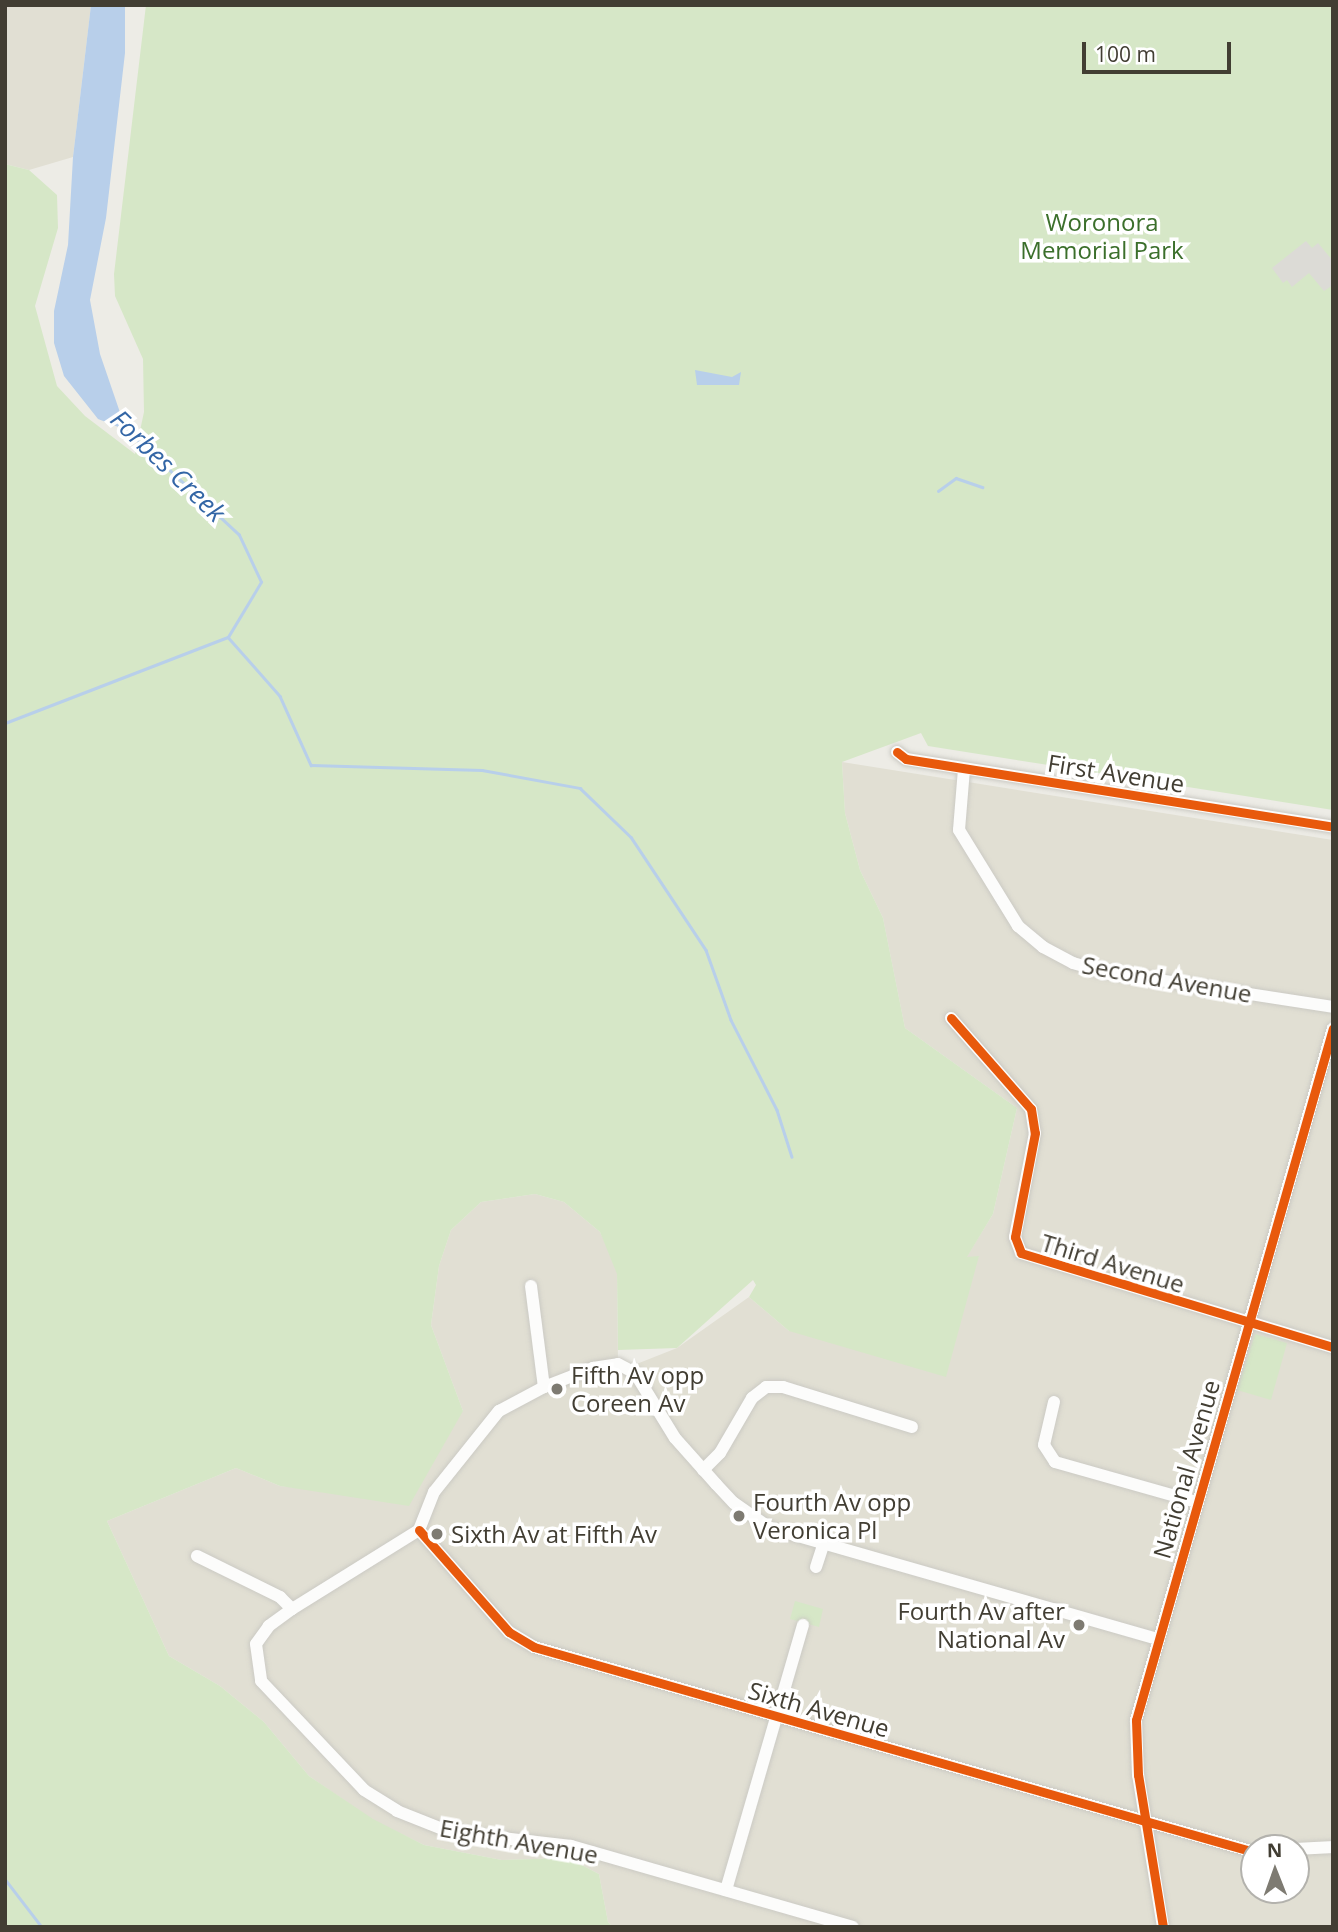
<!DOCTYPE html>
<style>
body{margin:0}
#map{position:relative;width:1338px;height:1932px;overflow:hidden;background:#edece6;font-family:"Open Sans",sans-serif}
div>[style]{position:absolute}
.residential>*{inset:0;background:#e1dfd3}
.green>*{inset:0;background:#d6e7c7}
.parking>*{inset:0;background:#dcdbd6}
.water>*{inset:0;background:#b8cfea}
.stream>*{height:2.5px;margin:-1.25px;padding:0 1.25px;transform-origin:1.25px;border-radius:1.25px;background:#b8cfea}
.roads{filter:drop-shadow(0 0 2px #cbcac4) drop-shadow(0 0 2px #cbcac4)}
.minor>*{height:12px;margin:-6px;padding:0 6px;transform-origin:6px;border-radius:6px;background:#fcfcfb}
.cycleway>*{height:9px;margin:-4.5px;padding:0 4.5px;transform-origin:4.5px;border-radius:4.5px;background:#e8590c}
.dots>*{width:19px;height:19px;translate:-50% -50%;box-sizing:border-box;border:4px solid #fff;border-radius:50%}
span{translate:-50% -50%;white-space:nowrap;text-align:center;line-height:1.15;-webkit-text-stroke:7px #fff;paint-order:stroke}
.park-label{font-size:24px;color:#3b6f2b}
.street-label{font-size:24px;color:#423e33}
.poi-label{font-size:24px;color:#423e33}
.left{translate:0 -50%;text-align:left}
.right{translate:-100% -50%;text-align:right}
.water-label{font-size:26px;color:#3366a6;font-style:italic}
.frame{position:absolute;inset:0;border:7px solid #423e33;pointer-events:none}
.north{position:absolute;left:1240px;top:1834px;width:70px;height:70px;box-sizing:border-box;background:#fff;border:2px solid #b3b2ad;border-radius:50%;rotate:359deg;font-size:19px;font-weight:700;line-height:28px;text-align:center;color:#423e33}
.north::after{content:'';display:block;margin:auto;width:24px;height:32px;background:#7e7b72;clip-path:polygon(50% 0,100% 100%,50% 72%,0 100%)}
.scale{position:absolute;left:1082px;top:42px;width:149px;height:32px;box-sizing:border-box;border:4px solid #423e33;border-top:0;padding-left:9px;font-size:21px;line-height:24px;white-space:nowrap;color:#423e33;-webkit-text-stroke:5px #fff;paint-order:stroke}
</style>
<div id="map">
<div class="residential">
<i style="clip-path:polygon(5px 5px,91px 5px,73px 157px,29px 170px,5px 164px)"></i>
<i style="clip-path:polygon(evenodd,842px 762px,1333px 840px,1333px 1927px,613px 1927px,608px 1922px,599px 1874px,568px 1858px,502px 1860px,424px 1845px,373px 1820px,309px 1776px,264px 1722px,220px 1686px,169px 1656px,107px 1521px,236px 1468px,280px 1486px,323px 1490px,463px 1411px,431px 1325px,439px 1266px,451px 1230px,481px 1202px,535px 1194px,564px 1202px,600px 1232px,617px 1267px,618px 1364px,629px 1367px,677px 1348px,749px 1297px,789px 1331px,979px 1257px,966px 1258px,993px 1214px,1017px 1108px,905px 1028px,883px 918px,860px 870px,845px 813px,842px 762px,1254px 1848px,1296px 1848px,1296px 1890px,1254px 1890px,1254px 1848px)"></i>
</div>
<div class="green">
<i style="clip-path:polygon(146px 5px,1333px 5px,1333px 810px,928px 746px,921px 733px,842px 762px,845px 813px,860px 870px,883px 918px,905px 1028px,1017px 1108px,993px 1214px,967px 1257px,979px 1256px,946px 1377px,789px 1331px,749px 1297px,756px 1285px,753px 1280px,677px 1348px,618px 1350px,617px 1274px,600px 1232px,564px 1202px,535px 1194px,481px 1202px,451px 1230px,439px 1266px,431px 1325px,463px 1411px,409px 1506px,280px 1486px,236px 1468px,107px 1521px,169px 1656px,220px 1686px,264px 1722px,309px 1776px,373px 1819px,424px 1845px,502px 1860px,568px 1858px,599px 1874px,608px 1922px,613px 1927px,5px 1927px,5px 164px,29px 170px,57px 195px,58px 228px,35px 306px,57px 386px,85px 416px,135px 454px,144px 412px,143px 359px,115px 296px,114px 274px)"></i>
<i style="clip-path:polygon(1255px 1334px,1287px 1343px,1271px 1400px,1237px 1390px)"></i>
<i style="clip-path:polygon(795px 1601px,823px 1609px,819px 1627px,790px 1619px)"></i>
</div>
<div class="parking">
<i style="clip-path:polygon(1306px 241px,1312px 248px,1318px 243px,1333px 261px,1333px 285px,1324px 291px,1309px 273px,1292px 287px,1287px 280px,1283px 283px,1272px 268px)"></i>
</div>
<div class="water">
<i style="clip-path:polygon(91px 5px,125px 5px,125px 53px,106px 218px,90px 300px,100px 354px,126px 430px,98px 419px,64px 376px,54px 343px,54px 311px,68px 245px,73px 157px)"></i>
<i style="clip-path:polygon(695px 370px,732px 377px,741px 372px,739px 385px,697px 385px)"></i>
</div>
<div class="stream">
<i style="left:938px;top:491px;width:22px;rotate:-36deg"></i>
<i style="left:956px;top:478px;width:28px;rotate:19deg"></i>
<i style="left:228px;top:637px;width:79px;rotate:48.6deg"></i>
<i style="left:280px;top:696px;width:76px;rotate:65.8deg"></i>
<i style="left:311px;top:765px;width:171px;rotate:1.7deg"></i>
<i style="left:482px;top:770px;width:100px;rotate:10.4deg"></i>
<i style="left:580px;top:788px;width:71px;rotate:43.9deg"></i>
<i style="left:631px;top:837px;width:136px;rotate:56.4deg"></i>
<i style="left:706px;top:950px;width:74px;rotate:70.3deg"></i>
<i style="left:731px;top:1020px;width:101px;rotate:62.9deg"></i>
<i style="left:777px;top:1110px;width:49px;rotate:72.3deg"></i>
<i style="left:5px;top:723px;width:239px;rotate:-21.1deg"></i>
<i style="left:228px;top:637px;width:64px;rotate:-59deg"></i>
<i style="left:261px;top:582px;width:52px;rotate:-115.1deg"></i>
<i style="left:239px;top:535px;width:156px;rotate:-137.1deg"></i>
<i style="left:5px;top:1879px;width:61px;rotate:52.4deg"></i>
</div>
<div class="roads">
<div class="minor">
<i style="left:897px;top:752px;width:11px;rotate:38deg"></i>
<i style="left:906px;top:759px;width:432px;rotate:9deg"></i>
<i style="left:964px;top:769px;width:61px;rotate:94.7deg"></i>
<i style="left:959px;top:830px;width:113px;rotate:58.4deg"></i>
<i style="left:1018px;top:926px;width:33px;rotate:40deg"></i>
<i style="left:1043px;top:947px;width:34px;rotate:28deg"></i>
<i style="left:1073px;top:963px;width:29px;rotate:16deg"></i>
<i style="left:1101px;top:971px;width:235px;rotate:8.8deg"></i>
<i style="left:951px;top:1018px;width:121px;rotate:48.7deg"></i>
<i style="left:1031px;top:1109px;width:24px;rotate:81deg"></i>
<i style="left:1035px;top:1133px;width:106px;rotate:100.9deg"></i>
<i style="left:1015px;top:1237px;width:17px;rotate:69deg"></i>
<i style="left:1021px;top:1253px;width:326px;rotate:16.8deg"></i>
<i style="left:531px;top:1286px;width:102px;rotate:82.7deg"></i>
<i style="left:1054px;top:1402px;width:44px;rotate:103.1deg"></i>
<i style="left:1044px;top:1445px;width:20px;rotate:57deg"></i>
<i style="left:1055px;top:1462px;width:147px;rotate:15.8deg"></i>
<i style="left:703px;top:1470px;width:24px;rotate:-45deg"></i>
<i style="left:720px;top:1453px;width:64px;rotate:-59.8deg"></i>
<i style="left:752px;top:1398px;width:18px;rotate:-38deg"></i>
<i style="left:766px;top:1387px;width:17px"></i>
<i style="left:783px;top:1387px;width:135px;rotate:17.2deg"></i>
<i style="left:419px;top:1530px;width:136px;rotate:48.6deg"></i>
<i style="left:509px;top:1632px;width:29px;rotate:31deg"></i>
<i style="left:534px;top:1647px;width:749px;rotate:15.89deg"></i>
<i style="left:419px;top:1530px;width:41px;rotate:-68.5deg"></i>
<i style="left:434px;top:1492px;width:104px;rotate:-51.3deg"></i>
<i style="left:499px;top:1411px;width:51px;rotate:-28.1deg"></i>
<i style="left:544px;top:1387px;width:53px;rotate:-21.2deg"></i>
<i style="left:593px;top:1368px;width:25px;rotate:-9deg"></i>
<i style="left:618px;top:1364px;width:19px;rotate:28deg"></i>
<i style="left:635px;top:1373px;width:76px;rotate:58.4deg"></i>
<i style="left:675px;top:1438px;width:62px;rotate:48.3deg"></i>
<i style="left:716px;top:1484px;width:26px;rotate:47deg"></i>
<i style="left:734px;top:1503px;width:44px;rotate:34.8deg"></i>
<i style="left:770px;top:1528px;width:403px;rotate:16deg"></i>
<i style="left:419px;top:1530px;width:150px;rotate:148.1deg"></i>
<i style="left:292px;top:1609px;width:29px;rotate:144deg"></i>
<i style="left:269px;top:1626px;width:22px;rotate:126deg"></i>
<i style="left:256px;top:1644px;width:37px;rotate:82deg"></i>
<i style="left:261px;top:1681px;width:150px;rotate:46.6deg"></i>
<i style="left:364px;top:1790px;width:39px;rotate:32deg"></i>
<i style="left:397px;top:1811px;width:57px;rotate:21.6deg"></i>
<i style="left:450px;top:1832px;width:122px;rotate:6.6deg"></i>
<i style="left:571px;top:1846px;width:293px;rotate:16deg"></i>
<i style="left:197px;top:1556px;width:93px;rotate:26.3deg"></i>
<i style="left:280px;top:1597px;width:17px;rotate:45deg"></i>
<i style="left:816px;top:1567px;width:23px;rotate:-72deg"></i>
<i style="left:1296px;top:1849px;width:37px;rotate:-3deg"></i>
<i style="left:726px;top:1890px;width:276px;rotate:-73.8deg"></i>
<i style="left:1163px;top:1927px;width:154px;rotate:-99.3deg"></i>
<i style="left:1138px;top:1775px;width:55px;rotate:-92.1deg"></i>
<i style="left:1136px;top:1720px;width:719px;rotate:-74.11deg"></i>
</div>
</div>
<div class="cycleway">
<i style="left:897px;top:752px;width:11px;rotate:38deg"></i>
<i style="left:906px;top:759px;width:432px;rotate:9deg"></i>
<i style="left:951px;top:1018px;width:121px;rotate:48.7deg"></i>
<i style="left:1031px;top:1109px;width:24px;rotate:81deg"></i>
<i style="left:1035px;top:1133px;width:106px;rotate:100.9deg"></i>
<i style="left:1015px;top:1237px;width:17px;rotate:69deg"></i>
<i style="left:1021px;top:1253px;width:326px;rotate:16.8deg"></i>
<i style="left:419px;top:1530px;width:136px;rotate:48.6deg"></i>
<i style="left:509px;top:1632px;width:29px;rotate:31deg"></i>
<i style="left:534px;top:1647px;width:749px;rotate:15.89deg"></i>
<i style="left:1163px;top:1927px;width:154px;rotate:-99.3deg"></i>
<i style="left:1138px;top:1775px;width:55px;rotate:-92.1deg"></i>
<i style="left:1136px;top:1720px;width:719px;rotate:-74.11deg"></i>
</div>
<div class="dots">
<i style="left:557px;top:1389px;background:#7e7b72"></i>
<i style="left:739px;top:1516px;background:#7e7b72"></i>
<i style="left:437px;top:1534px;background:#7e7b72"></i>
<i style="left:1079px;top:1625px;background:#7e7b72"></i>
</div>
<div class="park-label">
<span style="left:1102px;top:236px">Woronora<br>Memorial Park</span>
</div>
<div class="street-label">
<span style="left:1116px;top:773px;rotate:9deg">First Avenue</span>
<span style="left:1167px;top:979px;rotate:10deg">Second Avenue</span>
<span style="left:1113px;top:1263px;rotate:17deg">Third Avenue</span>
<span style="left:1186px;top:1469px;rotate:-74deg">National Avenue</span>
<span style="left:819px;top:1709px;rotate:16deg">Sixth Avenue</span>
<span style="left:519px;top:1841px;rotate:10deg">Eighth Avenue</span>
</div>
<div class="poi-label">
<span class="left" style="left:571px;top:1389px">Fifth Av opp<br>Coreen Av</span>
<span class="left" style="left:753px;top:1516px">Fourth Av opp<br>Veronica Pl</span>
<span class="left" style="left:451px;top:1534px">Sixth Av at Fifth Av</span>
<span class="right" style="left:1065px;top:1625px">Fourth Av after<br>National Av</span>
</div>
<div class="water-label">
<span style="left:168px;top:466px;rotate:44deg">Forbes Creek</span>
</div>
<div class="frame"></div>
<div class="north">N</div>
<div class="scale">100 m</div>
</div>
